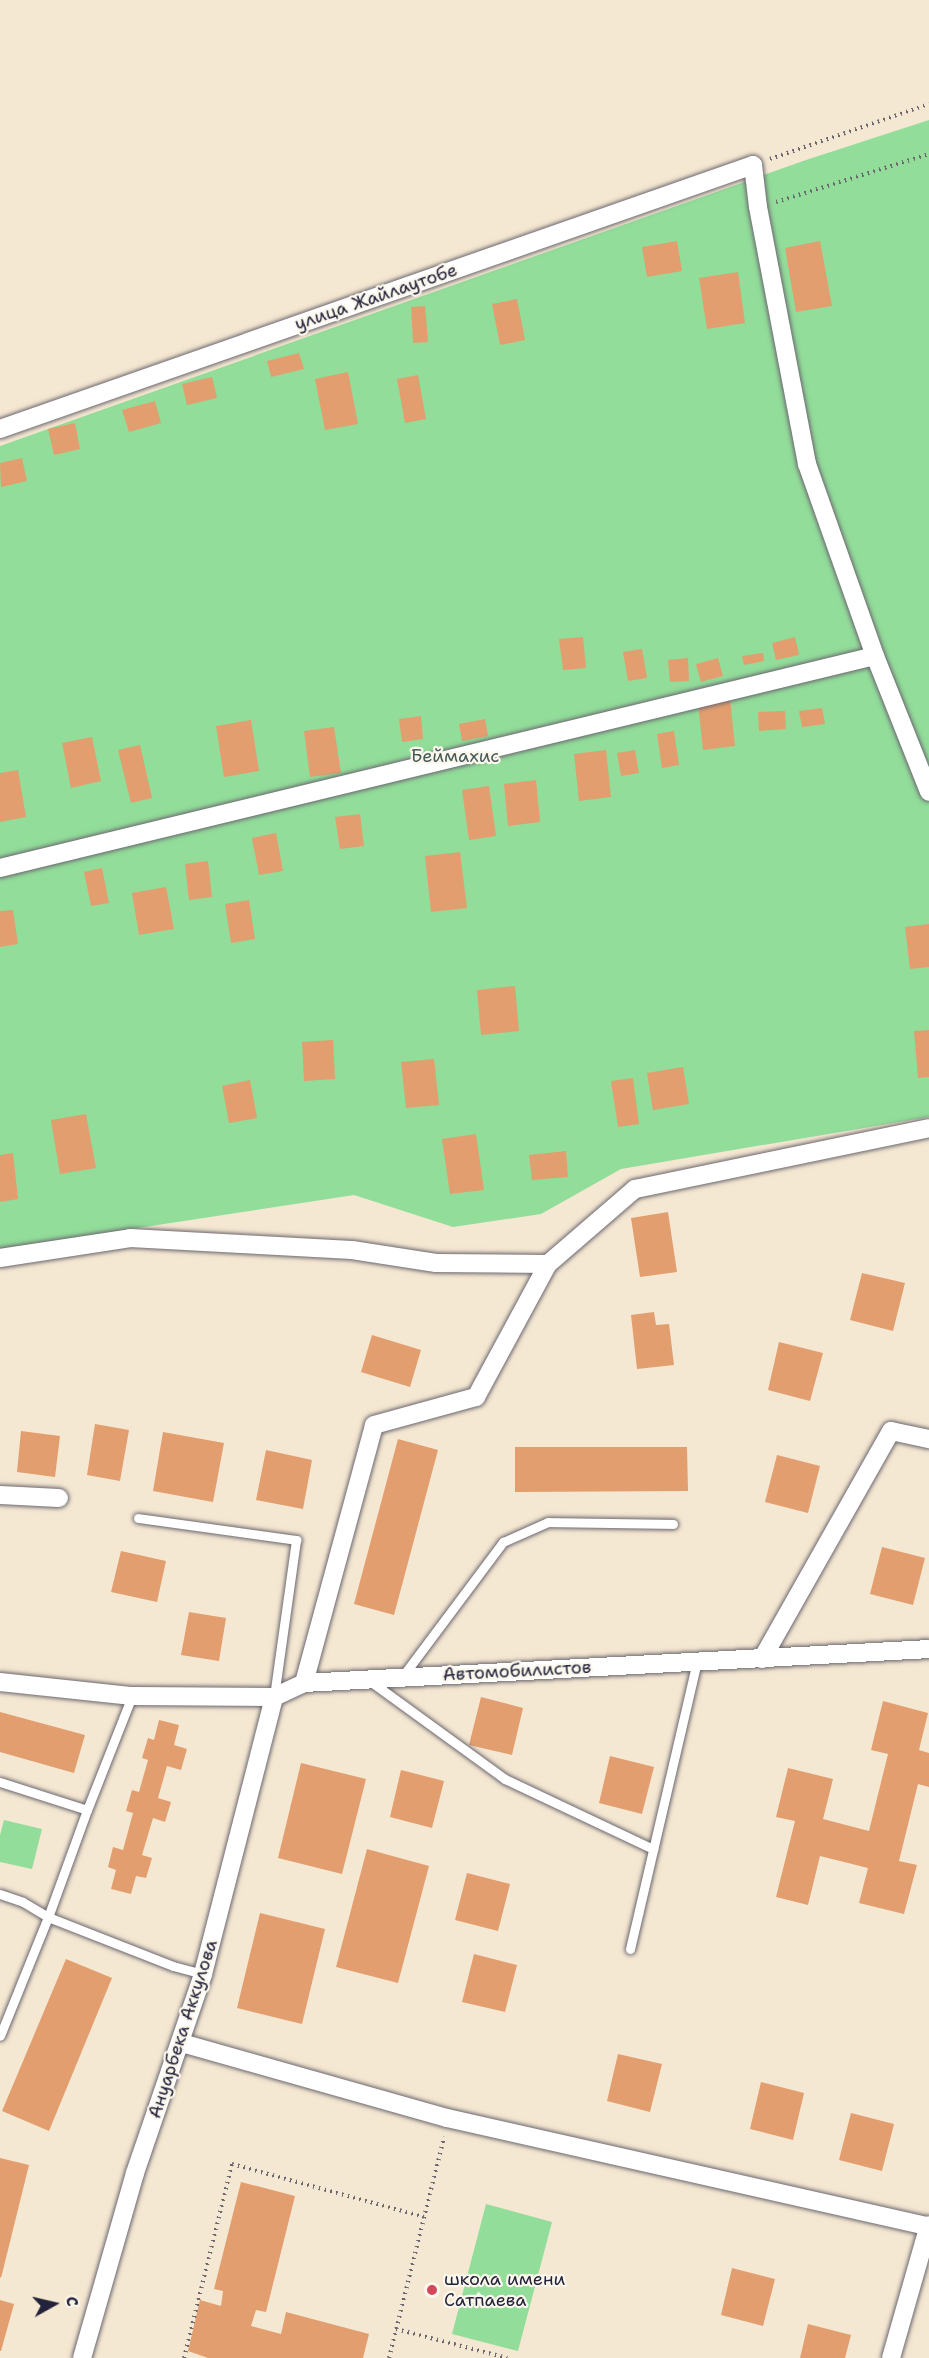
<!DOCTYPE html>
<meta charset="utf-8">
<style>
body{margin:0}
#map{position:relative;width:929px;height:2358px;overflow:hidden;background:#f5e8d2;font-family:"Shantell Sans",sans-serif}
div>[style]{position:absolute}
.green>*{inset:0;background:#92dd9a}
.building>*{inset:0;background:#e29e6f}
.path>*{height:4px;margin-top:-2px;transform-origin:0;background:repeating-linear-gradient(90deg,#6c6770 0 1.5px,transparent 0 6px)}
.roads{filter:drop-shadow(0 0 2px #6c6770) drop-shadow(0 0 2px #6c6770)}
.lane>*{height:9px;margin:-4.5px;padding:0 4.5px;transform-origin:4.5px;border-radius:4.5px;background:#fff}
.street>*{height:18px;margin:-9px;padding:0 9px;transform-origin:9px;border-radius:9px;background:#fff}
.dots>*{width:16px;height:16px;translate:-50% -50%;box-sizing:border-box;border:3px solid #fbf7ec;border-radius:50%}
span{translate:-50% -50%;white-space:nowrap;text-align:center;line-height:1.15;-webkit-text-stroke:4.5px #fbf7ec;paint-order:stroke}
.street-label{font-size:18px;color:#22223b}
.park-label{font-size:18px;color:#445a58}
.poi-label{font-size:18px;color:#22223b}
.left{translate:0 -50%;text-align:left}
.north{position:absolute;left:24px;top:2274px;width:60px;height:60px;-webkit-text-stroke:4px #fbf7ec;paint-order:stroke;rotate:82deg;font-size:16px;font-weight:700;line-height:24px;text-align:center;color:#22223b}
.north::after{content:'';display:block;margin:auto;width:21px;height:27px;background:#22223b;clip-path:polygon(50% 0,100% 100%,50% 72%,0 100%)}
</style>
<div id="map">
<div class="green">
<i style="clip-path:polygon(929px 120px,929px 1117px,621px 1169px,541px 1214px,453px 1227px,354px 1195px,0 1249px,0 446px,806px 160px)"></i>
<i style="clip-path:polygon(4px 1820px,42px 1829px,32px 1869px,0 1862px,0 1835px)"></i>
<i style="clip-path:polygon(486px 2204px,552px 2222px,518px 2351px,452px 2334px)"></i>
</div>
<div class="building">
<i style="clip-path:polygon(677px 241px,682px 271px,647px 277px,642px 247px)"></i>
<i style="clip-path:polygon(820px 241px,832px 306px,796px 312px,785px 248px)"></i>
<i style="clip-path:polygon(738px 272px,745px 323px,707px 329px,699px 278px)"></i>
<i style="clip-path:polygon(517px 299px,525px 340px,500px 345px,492px 304px)"></i>
<i style="clip-path:polygon(425px 306px,428px 342px,413px 343px,411px 307px)"></i>
<i style="clip-path:polygon(299px 353px,304px 369px,271px 377px,267px 361px)"></i>
<i style="clip-path:polygon(348px 372px,358px 424px,325px 430px,315px 379px)"></i>
<i style="clip-path:polygon(418px 375px,426px 419px,405px 423px,397px 379px)"></i>
<i style="clip-path:polygon(212px 377px,217px 398px,187px 405px,182px 384px)"></i>
<i style="clip-path:polygon(155px 401px,161px 423px,129px 432px,122px 410px)"></i>
<i style="clip-path:polygon(75px 423px,80px 449px,54px 455px,48px 429px)"></i>
<i style="clip-path:polygon(22px 458px,27px 481px,1px 487px,0 463px)"></i>
<i style="clip-path:polygon(583px 637px,586px 668px,563px 670px,559px 639px)"></i>
<i style="clip-path:polygon(795px 637px,799px 655px,776px 660px,772px 643px)"></i>
<i style="clip-path:polygon(642px 649px,647px 678px,628px 681px,623px 652px)"></i>
<i style="clip-path:polygon(763px 653px,764px 661px,744px 665px,742px 656px)"></i>
<i style="clip-path:polygon(688px 658px,689px 681px,670px 682px,668px 660px)"></i>
<i style="clip-path:polygon(718px 658px,723px 676px,701px 682px,696px 664px)"></i>
<i style="clip-path:polygon(730px 699px,735px 746px,703px 750px,698px 703px)"></i>
<i style="clip-path:polygon(822px 708px,825px 724px,802px 727px,799px 711px)"></i>
<i style="clip-path:polygon(785px 711px,786px 729px,759px 731px,758px 712px)"></i>
<i style="clip-path:polygon(421px 716px,423px 739px,402px 742px,399px 719px)"></i>
<i style="clip-path:polygon(485px 719px,488px 736px,462px 741px,459px 724px)"></i>
<i style="clip-path:polygon(251px 720px,259px 771px,224px 777px,216px 726px)"></i>
<i style="clip-path:polygon(334px 727px,341px 773px,310px 777px,304px 731px)"></i>
<i style="clip-path:polygon(674px 731px,679px 765px,662px 768px,657px 734px)"></i>
<i style="clip-path:polygon(92px 737px,101px 781px,71px 788px,62px 743px)"></i>
<i style="clip-path:polygon(140px 745px,152px 798px,131px 803px,118px 750px)"></i>
<i style="clip-path:polygon(606px 750px,611px 797px,579px 801px,574px 754px)"></i>
<i style="clip-path:polygon(635px 750px,639px 773px,621px 776px,617px 753px)"></i>
<i style="clip-path:polygon(18px 770px,26px 817px,0 822px,0 773px)"></i>
<i style="clip-path:polygon(536px 780px,540px 822px,508px 826px,504px 784px)"></i>
<i style="clip-path:polygon(489px 786px,496px 836px,469px 840px,462px 790px)"></i>
<i style="clip-path:polygon(360px 814px,364px 846px,340px 849px,335px 817px)"></i>
<i style="clip-path:polygon(276px 833px,283px 871px,259px 875px,252px 838px)"></i>
<i style="clip-path:polygon(460px 852px,467px 908px,431px 912px,425px 856px)"></i>
<i style="clip-path:polygon(208px 861px,212px 897px,189px 900px,185px 864px)"></i>
<i style="clip-path:polygon(102px 868px,109px 903px,91px 906px,84px 872px)"></i>
<i style="clip-path:polygon(166px 887px,174px 929px,139px 935px,132px 893px)"></i>
<i style="clip-path:polygon(249px 900px,255px 939px,231px 943px,225px 904px)"></i>
<i style="clip-path:polygon(13px 910px,18px 944px,0 947px,0 911px)"></i>
<i style="clip-path:polygon(929px 924px,929px 967px,910px 969px,905px 927px)"></i>
<i style="clip-path:polygon(515px 986px,519px 1031px,481px 1035px,477px 990px)"></i>
<i style="clip-path:polygon(929px 1030px,929px 1077px,918px 1078px,914px 1031px)"></i>
<i style="clip-path:polygon(333px 1040px,335px 1079px,304px 1081px,302px 1042px)"></i>
<i style="clip-path:polygon(434px 1059px,439px 1105px,406px 1108px,401px 1062px)"></i>
<i style="clip-path:polygon(683px 1067px,689px 1104px,653px 1110px,647px 1073px)"></i>
<i style="clip-path:polygon(633px 1078px,639px 1124px,618px 1127px,611px 1081px)"></i>
<i style="clip-path:polygon(250px 1080px,257px 1118px,229px 1123px,222px 1086px)"></i>
<i style="clip-path:polygon(86px 1114px,96px 1168px,60px 1174px,51px 1120px)"></i>
<i style="clip-path:polygon(476px 1134px,484px 1190px,450px 1194px,442px 1139px)"></i>
<i style="clip-path:polygon(566px 1151px,568px 1177px,532px 1180px,529px 1155px)"></i>
<i style="clip-path:polygon(13px 1153px,18px 1199px,0 1202px,0 1155px)"></i>
<i style="clip-path:polygon(668px 1212px,677px 1272px,640px 1277px,631px 1218px)"></i>
<i style="clip-path:polygon(862px 1273px,905px 1283px,893px 1331px,850px 1320px)"></i>
<i style="clip-path:polygon(654px 1312px,656px 1325px,669px 1324px,674px 1365px,637px 1369px,631px 1315px)"></i>
<i style="clip-path:polygon(372px 1335px,421px 1350px,410px 1387px,361px 1372px)"></i>
<i style="clip-path:polygon(779px 1342px,823px 1353px,810px 1401px,768px 1390px)"></i>
<i style="clip-path:polygon(95px 1424px,129px 1430px,120px 1481px,87px 1475px)"></i>
<i style="clip-path:polygon(21px 1431px,60px 1436px,55px 1477px,17px 1472px)"></i>
<i style="clip-path:polygon(163px 1432px,224px 1443px,213px 1502px,153px 1491px)"></i>
<i style="clip-path:polygon(398px 1439px,438px 1450px,394px 1615px,354px 1604px)"></i>
<i style="clip-path:polygon(515px 1447px,687px 1447px,688px 1491px,515px 1492px)"></i>
<i style="clip-path:polygon(266px 1450px,312px 1460px,303px 1509px,256px 1500px)"></i>
<i style="clip-path:polygon(777px 1455px,820px 1466px,808px 1513px,765px 1502px)"></i>
<i style="clip-path:polygon(882px 1547px,925px 1558px,913px 1605px,870px 1594px)"></i>
<i style="clip-path:polygon(121px 1551px,166px 1561px,157px 1602px,111px 1592px)"></i>
<i style="clip-path:polygon(189px 1612px,226px 1618px,219px 1661px,181px 1655px)"></i>
<i style="clip-path:polygon(481px 1697px,523px 1708px,512px 1755px,469px 1745px)"></i>
<i style="clip-path:polygon(883px 1701px,928px 1713px,919px 1750px,929px 1753px,929px 1787px,918px 1784px,899px 1861px,917px 1865px,904px 1914px,859px 1903px,868px 1868px,820px 1856px,808px 1905px,776px 1897px,795px 1821px,776px 1817px,788px 1768px,833px 1779px,823px 1819px,869px 1831px,888px 1754px,871px 1750px)"></i>
<i style="clip-path:polygon(0 1712px,85px 1735px,74px 1773px,0 1752px)"></i>
<i style="clip-path:polygon(159px 1720px,179px 1725px,174px 1745px,187px 1749px,181px 1770px,167px 1766px,158px 1798px,171px 1802px,165px 1822px,153px 1818px,142px 1855px,152px 1858px,146px 1878px,136px 1876px,131px 1894px,111px 1889px,116px 1870px,108px 1867px,113px 1847px,123px 1850px,133px 1813px,126px 1811px,132px 1790px,139px 1792px,148px 1760px,142px 1758px,148px 1738px,154px 1740px)"></i>
<i style="clip-path:polygon(610px 1756px,654px 1767px,642px 1814px,599px 1803px)"></i>
<i style="clip-path:polygon(301px 1763px,366px 1779px,342px 1874px,278px 1858px)"></i>
<i style="clip-path:polygon(401px 1770px,444px 1781px,432px 1828px,390px 1817px)"></i>
<i style="clip-path:polygon(367px 1849px,429px 1866px,398px 1983px,336px 1967px)"></i>
<i style="clip-path:polygon(467px 1873px,510px 1884px,498px 1931px,455px 1920px)"></i>
<i style="clip-path:polygon(260px 1913px,325px 1929px,302px 2024px,237px 2008px)"></i>
<i style="clip-path:polygon(474px 1954px,517px 1965px,505px 2012px,462px 2002px)"></i>
<i style="clip-path:polygon(66px 1959px,112px 1978px,49px 2131px,2px 2111px)"></i>
<i style="clip-path:polygon(618px 2054px,662px 2064px,650px 2112px,607px 2101px)"></i>
<i style="clip-path:polygon(761px 2082px,804px 2093px,793px 2140px,750px 2129px)"></i>
<i style="clip-path:polygon(851px 2113px,894px 2124px,882px 2171px,839px 2160px)"></i>
<i style="clip-path:polygon(0 2158px,29px 2165px,1px 2278px,0 2277px)"></i>
<i style="clip-path:polygon(241px 2182px,295px 2196px,266px 2312px,256px 2310px,251px 2326px,281px 2334px,286px 2312px,369px 2334px,363px 2358px,208px 2358px,188px 2351px,200px 2300px,221px 2306px,223px 2291px,214px 2289px)"></i>
<i style="clip-path:polygon(732px 2268px,775px 2279px,763px 2326px,721px 2315px)"></i>
<i style="clip-path:polygon(0 2300px,14px 2304px,1px 2351px,0 2351px)"></i>
<i style="clip-path:polygon(808px 2324px,851px 2335px,845px 2358px,800px 2358px)"></i>
</div>
<div class="path">
<i style="left:770px;top:159px;width:168px;rotate:-19.1deg"></i>
<i style="left:776px;top:202px;width:160px;rotate:-17.4deg"></i>
<i style="left:396px;top:2329px;width:115px;rotate:14.6deg"></i>
<i style="left:184px;top:2358px;width:200px;rotate:-76.1deg"></i>
<i style="left:232px;top:2164px;width:199px;rotate:15.4deg"></i>
<i style="left:389px;top:2358px;width:228px;rotate:-76deg"></i>
</div>
<div class="roads">
<div class="lane">
<i style="left:138px;top:1518px;width:160px;rotate:7.9deg"></i>
<i style="left:296px;top:1540px;width:159px;rotate:98deg"></i>
<i style="left:402px;top:1677px;width:169px;rotate:-53.2deg"></i>
<i style="left:503px;top:1542px;width:49px;rotate:-24deg"></i>
<i style="left:548px;top:1522px;width:125px;rotate:0.9deg"></i>
<i style="left:370px;top:1681px;width:167px;rotate:36deg"></i>
<i style="left:505px;top:1779px;width:164px;rotate:25.3deg"></i>
<i style="left:0;top:1782px;width:91px;rotate:17.8deg"></i>
<i style="left:87px;top:1810px;width:114px;rotate:110deg"></i>
<i style="left:48px;top:1917px;width:134px;rotate:21.4deg"></i>
<i style="left:173px;top:1966px;width:31px;rotate:15deg"></i>
<i style="left:87px;top:1810px;width:123px;rotate:-68.5deg"></i>
<i style="left:0;top:1894px;width:24px;rotate:19deg"></i>
<i style="left:23px;top:1902px;width:29px;rotate:31deg"></i>
<i style="left:48px;top:1917px;width:128px;rotate:112deg"></i>
<i style="left:630px;top:1949px;width:295px;rotate:-76.9deg"></i>
</div>
<div class="street">
<i style="left:0;top:429px;width:798px;rotate:-19.32deg"></i>
<i style="left:753px;top:165px;width:42px;rotate:83.2deg"></i>
<i style="left:758px;top:207px;width:262px;rotate:79.2deg"></i>
<i style="left:807px;top:464px;width:204px;rotate:70.5deg"></i>
<i style="left:875px;top:656px;width:146px;rotate:68.3deg"></i>
<i style="left:0;top:868px;width:900px;rotate:-13.62deg"></i>
<i style="left:0;top:1258px;width:132px;rotate:-8.7deg"></i>
<i style="left:130px;top:1238px;width:222px;rotate:3.1deg"></i>
<i style="left:352px;top:1250px;width:85px;rotate:8.8deg"></i>
<i style="left:436px;top:1263px;width:112px;rotate:0.5deg"></i>
<i style="left:548px;top:1264px;width:115px;rotate:-40.8deg"></i>
<i style="left:635px;top:1189px;width:300px;rotate:-11.7deg"></i>
<i style="left:0;top:1495px;width:59px;rotate:2.9deg"></i>
<i style="left:762px;top:1659px;width:262px;rotate:-60.5deg"></i>
<i style="left:891px;top:1431px;width:39px;rotate:12deg"></i>
<i style="left:0;top:1682px;width:133px;rotate:6.1deg"></i>
<i style="left:132px;top:1696px;width:142px;rotate:0.4deg"></i>
<i style="left:274px;top:1697px;width:33px;rotate:-25deg"></i>
<i style="left:304px;top:1683px;width:626px;rotate:-3.11deg"></i>
<i style="left:304px;top:1683px;width:267px;rotate:-74.8deg"></i>
<i style="left:374px;top:1425px;width:106px;rotate:-15.4deg"></i>
<i style="left:476px;top:1397px;width:151px;rotate:-61.6deg"></i>
<i style="left:182px;top:2043px;width:275px;rotate:15.8deg"></i>
<i style="left:447px;top:2118px;width:494px;rotate:12.7deg"></i>
<i style="left:82px;top:2358px;width:192px;rotate:-74deg"></i>
<i style="left:135px;top:2173px;width:210px;rotate:-71.1deg"></i>
<i style="left:203px;top:1974px;width:286px;rotate:-75.6deg"></i>
<i style="left:891px;top:2358px;width:138px;rotate:-74.1deg"></i>
</div>
</div>
<div class="dots">
<i style="left:432px;top:2290px;background:#d1495b"></i>
</div>
<div class="street-label">
<span style="left:376px;top:297px;rotate:-19deg">улица Жайлаутобе</span>
<span style="left:517px;top:1671px;rotate:-3deg">Автомобилистов</span>
<span style="left:183px;top:2029px;rotate:-72deg">Ануарбека Аккулова</span>
</div>
<div class="park-label">
<span style="left:455px;top:756px">Беймахис</span>
</div>
<div class="poi-label">
<span class="left" style="left:444px;top:2290px">школа имени<br>Сатпаева</span>
</div>
<div class="north">С</div>
</div>
